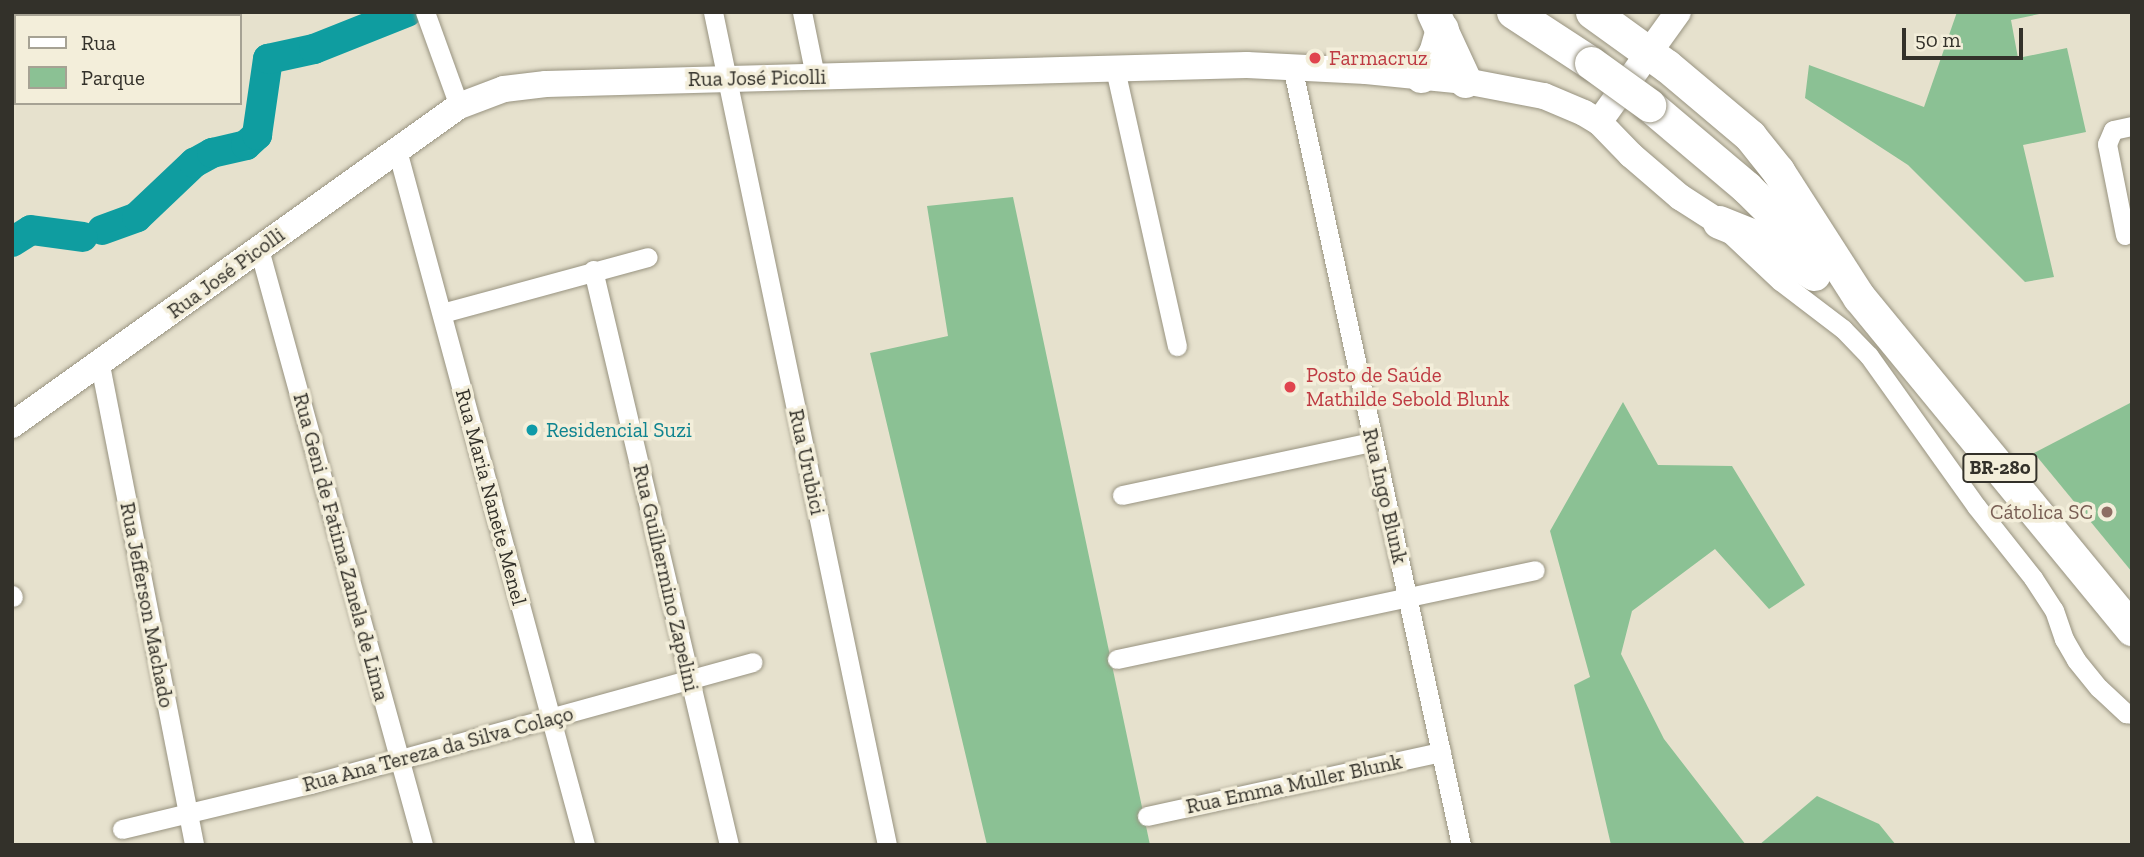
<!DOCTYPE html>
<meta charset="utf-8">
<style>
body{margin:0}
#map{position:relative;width:2144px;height:857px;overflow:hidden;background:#e6e1cd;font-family:"Zilla Slab",serif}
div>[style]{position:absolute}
.green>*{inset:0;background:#8bc194}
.river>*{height:30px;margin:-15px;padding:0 15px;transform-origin:15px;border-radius:15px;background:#0f9da0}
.roads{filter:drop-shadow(0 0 2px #989380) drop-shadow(0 0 2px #989380)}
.street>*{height:19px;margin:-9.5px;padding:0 9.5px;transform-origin:9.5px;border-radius:9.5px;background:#fff}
.secondary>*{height:26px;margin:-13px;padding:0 13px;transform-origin:13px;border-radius:13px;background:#fff}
.highway>*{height:33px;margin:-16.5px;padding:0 16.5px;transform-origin:16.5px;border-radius:16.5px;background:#fff}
.bridges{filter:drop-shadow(0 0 2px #989380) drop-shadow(0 0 2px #989380)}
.highway-bridge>*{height:33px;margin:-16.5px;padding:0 16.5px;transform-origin:16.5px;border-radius:16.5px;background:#fff}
.dots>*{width:19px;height:19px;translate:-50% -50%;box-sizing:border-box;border:4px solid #f3eeda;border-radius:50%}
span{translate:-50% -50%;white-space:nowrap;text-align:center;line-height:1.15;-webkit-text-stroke:7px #f3eeda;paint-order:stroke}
.shield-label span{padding:2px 5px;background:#f3eeda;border:2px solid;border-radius:5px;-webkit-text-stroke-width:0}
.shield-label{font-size:19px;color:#33312a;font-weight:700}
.health-label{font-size:21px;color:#be3a42}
.left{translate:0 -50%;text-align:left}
.street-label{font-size:21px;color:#33312a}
.culture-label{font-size:21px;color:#0d838f}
.education-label{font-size:21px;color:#785e54}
.right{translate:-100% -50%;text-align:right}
.frame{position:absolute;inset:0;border:14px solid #33312a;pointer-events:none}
.legend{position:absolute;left:14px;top:14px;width:228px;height:91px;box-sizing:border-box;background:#f3eeda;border:2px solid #a6a294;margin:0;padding:9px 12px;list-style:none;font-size:21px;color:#33312a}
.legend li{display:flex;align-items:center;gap:14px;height:35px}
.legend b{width:35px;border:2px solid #a6a294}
.scale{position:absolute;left:1902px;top:28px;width:121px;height:32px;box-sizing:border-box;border:4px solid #33312a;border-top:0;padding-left:9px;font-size:21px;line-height:24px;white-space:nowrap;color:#33312a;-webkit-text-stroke:5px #f3eeda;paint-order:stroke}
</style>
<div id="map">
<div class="green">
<i style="clip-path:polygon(1957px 12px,2049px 12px,2011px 20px,2018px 58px,2067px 48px,2086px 132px,2023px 145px,2054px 277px,2025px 282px,1908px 165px,1805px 98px,1809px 65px,1924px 107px)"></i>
<i style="clip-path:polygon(1013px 197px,1150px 845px,987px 845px,870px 353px,948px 336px,927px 206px)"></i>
<i style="clip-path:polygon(1623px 402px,1658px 465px,1732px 466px,1805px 585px,1769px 609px,1715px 549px,1632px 611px,1621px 654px,1664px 739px,1746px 845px,1611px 845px,1574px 685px,1590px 677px,1550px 531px)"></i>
<i style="clip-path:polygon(2132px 402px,2132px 572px,2034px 453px)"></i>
<i style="clip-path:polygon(1817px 796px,1879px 824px,1896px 845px,1759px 845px)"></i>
</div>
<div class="river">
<i style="left:102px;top:230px;width:37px;rotate:-20deg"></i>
<i style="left:137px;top:217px;width:79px;rotate:-43.5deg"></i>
<i style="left:194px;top:163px;width:21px;rotate:-29deg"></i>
<i style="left:212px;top:153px;width:35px;rotate:-13deg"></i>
<i style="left:246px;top:145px;width:15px;rotate:-42deg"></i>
<i style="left:257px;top:135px;width:77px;rotate:-81.8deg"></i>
<i style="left:268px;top:59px;width:47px;rotate:-12.3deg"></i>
<i style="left:314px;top:49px;width:100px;rotate:-21.7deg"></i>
<i style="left:12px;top:242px;width:22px;rotate:-32deg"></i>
<i style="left:31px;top:230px;width:52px;rotate:7.7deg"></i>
</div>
<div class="roads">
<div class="street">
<i style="left:425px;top:12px;width:100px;rotate:70.1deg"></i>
<i style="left:713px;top:12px;width:851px;rotate:78.2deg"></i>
<i style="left:802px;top:12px;width:65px;rotate:78.5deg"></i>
<i style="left:1292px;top:66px;width:797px;rotate:77.76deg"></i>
<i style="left:1115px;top:69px;width:284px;rotate:77.4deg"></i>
<i style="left:397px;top:150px;width:720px;rotate:74.86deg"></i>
<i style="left:1729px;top:233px;width:70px;rotate:43.3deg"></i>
<i style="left:1780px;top:281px;width:79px;rotate:37.3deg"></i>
<i style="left:1843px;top:329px;width:37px;rotate:46deg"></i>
<i style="left:1869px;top:356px;width:184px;rotate:54.5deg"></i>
<i style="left:1976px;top:506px;width:92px;rotate:51.6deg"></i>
<i style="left:2033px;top:578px;width:38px;rotate:57deg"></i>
<i style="left:2054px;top:610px;width:31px;rotate:71deg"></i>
<i style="left:2064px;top:639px;width:24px;rotate:60deg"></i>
<i style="left:2076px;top:660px;width:36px;rotate:51deg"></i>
<i style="left:2099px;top:688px;width:37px;rotate:43deg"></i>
<i style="left:2126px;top:713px;width:6px;rotate:9deg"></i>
<i style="left:2125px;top:235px;width:93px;rotate:-101.2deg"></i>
<i style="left:2107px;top:144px;width:15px;rotate:-67deg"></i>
<i style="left:2113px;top:130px;width:19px;rotate:-12deg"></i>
<i style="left:259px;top:249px;width:618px;rotate:74.61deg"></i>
<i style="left:593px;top:270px;width:591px;rotate:76.69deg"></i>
<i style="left:442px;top:313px;width:213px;rotate:-15.2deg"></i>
<i style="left:100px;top:365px;width:489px;rotate:78.9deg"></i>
<i style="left:1122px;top:495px;width:256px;rotate:-12deg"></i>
<i style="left:12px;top:595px;width:2px;rotate:63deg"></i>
<i style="left:1117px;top:659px;width:427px;rotate:-12deg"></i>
<i style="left:1147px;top:816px;width:301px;rotate:-12.3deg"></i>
<i style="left:122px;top:829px;width:193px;rotate:-13.5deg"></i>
<i style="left:310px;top:784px;width:459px;rotate:-15.4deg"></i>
</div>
<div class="secondary">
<i style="left:1599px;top:122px;width:135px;rotate:-54.3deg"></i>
<i style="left:12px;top:425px;width:549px;rotate:-35.51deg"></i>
<i style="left:459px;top:106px;width:48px;rotate:-20.7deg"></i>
<i style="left:504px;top:89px;width:42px;rotate:-6.8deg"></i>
<i style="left:546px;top:84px;width:701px;rotate:-1.55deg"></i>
<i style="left:1247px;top:65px;width:119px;rotate:2.9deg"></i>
<i style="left:1366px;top:71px;width:100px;rotate:5.8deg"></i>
<i style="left:1465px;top:81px;width:80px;rotate:10.8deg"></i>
<i style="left:1544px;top:96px;width:43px;rotate:23deg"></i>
<i style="left:1584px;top:113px;width:17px;rotate:31deg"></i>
<i style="left:1599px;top:122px;width:46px;rotate:45.9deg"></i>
<i style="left:1631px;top:155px;width:65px;rotate:40.6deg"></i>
<i style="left:1680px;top:197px;width:46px;rotate:32.7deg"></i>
</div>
<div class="highway">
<i style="left:1433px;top:12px;width:76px;rotate:65.1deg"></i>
<i style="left:1513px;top:12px;width:93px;rotate:33.2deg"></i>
<i style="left:1592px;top:12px;width:92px;rotate:35.8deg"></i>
<i style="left:1667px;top:66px;width:109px;rotate:40.1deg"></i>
<i style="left:1750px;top:136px;width:45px;rotate:51.3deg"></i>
<i style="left:1778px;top:171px;width:150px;rotate:57.3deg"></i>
<i style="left:1859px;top:297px;width:430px;rotate:50.6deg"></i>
<i style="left:1421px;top:76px;width:27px;rotate:-59deg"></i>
<i style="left:1435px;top:53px;width:25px;rotate:-74deg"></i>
<i style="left:1649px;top:105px;width:127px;rotate:40.2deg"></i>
<i style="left:1746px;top:187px;width:100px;rotate:44.6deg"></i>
<i style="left:1719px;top:222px;width:35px;rotate:22deg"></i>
<i style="left:1751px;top:235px;width:74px;rotate:31.8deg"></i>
</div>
</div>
<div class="bridges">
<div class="highway-bridge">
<i style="left:1591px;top:63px;width:72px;rotate:35.9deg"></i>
</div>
</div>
<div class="dots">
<i style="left:1315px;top:58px;background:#e0444e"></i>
<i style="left:1290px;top:387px;background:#e0444e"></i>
<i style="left:532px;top:430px;background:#0f9aa8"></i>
<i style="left:2107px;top:512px;background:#8d6e63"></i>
</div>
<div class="shield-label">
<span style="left:2000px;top:468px">BR-280</span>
</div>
<div class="health-label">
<span class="left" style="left:1329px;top:58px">Farmacruz</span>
<span class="left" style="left:1306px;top:387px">Posto de Saúde<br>Mathilde Sebold Blunk</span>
</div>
<div class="street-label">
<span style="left:757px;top:78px;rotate:-1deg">Rua José Picolli</span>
<span style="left:226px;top:273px;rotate:-36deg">Rua José Picolli</span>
<span style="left:807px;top:462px;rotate:78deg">Rua Urubici</span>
<span style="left:1385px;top:496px;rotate:77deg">Rua Ingo Blunk</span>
<span style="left:491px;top:497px;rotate:75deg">Rua Maria Nanete Menel</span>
<span style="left:341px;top:547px;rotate:75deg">Rua Geni de Fatima Zanela de Lima</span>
<span style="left:666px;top:578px;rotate:77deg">Rua Guilhermino Zapelini</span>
<span style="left:147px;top:605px;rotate:79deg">Rua Jefferson Machado</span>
<span style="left:438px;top:749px;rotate:-15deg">Rua Ana Tereza da Silva Colaço</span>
<span style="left:1294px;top:784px;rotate:-12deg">Rua Emma Muller Blunk</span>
</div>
<div class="culture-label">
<span class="left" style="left:546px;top:430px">Residencial Suzi</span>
</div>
<div class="education-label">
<span class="right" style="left:2093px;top:512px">Cátolica SC</span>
</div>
<div class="frame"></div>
<ul class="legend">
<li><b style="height:9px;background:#fff"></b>Rua</li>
<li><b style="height:19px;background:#8bc194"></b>Parque</li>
</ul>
<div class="scale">50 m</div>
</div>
